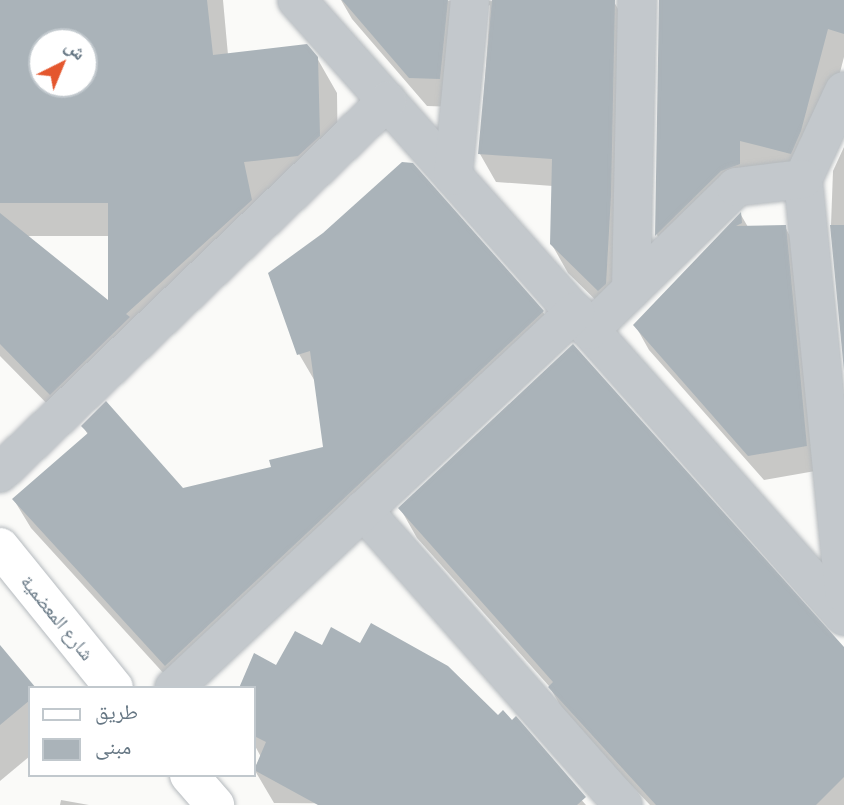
<!DOCTYPE html>
<meta charset="utf-8">
<style>
body{margin:0}
#map{position:relative;width:844px;height:805px;overflow:hidden;background:#fafaf8;font-family:"Public Sans","Noto Naskh Arabic",sans-serif}
div>[style]{position:absolute}
.shadow>*{inset:0;background:#0003}
.building>*{inset:0;background:#aab3b9}
.roads{filter:drop-shadow(0 0 2px #b5babe) drop-shadow(0 0 2px #b5babe)}
.minor>*{height:38px;margin:-19px;padding:0 19px;transform-origin:19px;border-radius:19px;background:#c3c8cc}
.primary>*{height:38px;margin:-19px;padding:0 19px;transform-origin:19px;border-radius:19px;background:#fff}
span{translate:-50% -50%;white-space:nowrap;text-align:center;line-height:1.15;-webkit-text-stroke:7px #fff;paint-order:stroke}
.street-label{font-size:19px;color:#657683}
.legend{position:absolute;left:28px;top:686px;width:228px;height:91px;box-sizing:border-box;background:#fff;border:2px solid #c1c8cd;margin:0;padding:9px 12px;list-style:none;font-size:21px;color:#657683}
.legend li{display:flex;align-items:center;gap:14px;height:35px}
.legend b{width:35px;border:2px solid #c1c8cd}
.north{position:absolute;left:28px;top:28px;width:70px;height:70px;box-sizing:border-box;background:#fff;border:2px solid #c1c8cd;border-radius:50%;rotate:43deg;font-size:19px;font-weight:700;line-height:28px;text-align:center;color:#657683}
.north::after{content:'';display:block;margin:auto;width:24px;height:32px;background:#e4572e;clip-path:polygon(50% 0,100% 100%,50% 72%,0 100%)}
</style>
<div id="map">
<div class="shadow">
<i style="clip-path:polygon(evenodd,0 0,223px 0,228px 55px,317px 58px,337px 93px,338px 170px,70px 427px,0 356px,0 0,42px 42px,84px 42px,84px 84px,42px 84px,42px 42px,0 0,26px 236px,110px 236px,110px 303px,26px 236px)"></i>
<i style="clip-path:polygon(341px 0,614px 2px,631px 31px,615px 319px,568px 273px,551px 243px,553px 186px,496px 182px,480px 154px,490px 5px,468px 15px,456px 107px,427px 106px,352px 19px)"></i>
<i style="clip-path:polygon(844px 0,844px 57px,817px 161px,755px 168px,673px 262px,657px 235px,660px 0)"></i>
<i style="clip-path:polygon(844px 147px,844px 363px,831px 225px,833px 171px)"></i>
<i style="clip-path:polygon(741px 215px,748px 227px,785px 227px,799px 252px,821px 470px,764px 480px,649px 350px,635px 325px)"></i>
<i style="clip-path:polygon(270px 274px,543px 312px,559px 340px,177px 688px,31px 528px,14px 500px,88px 435px,83px 426px,182px 490px,273px 468px,325px 448px,316px 383px,299px 354px)"></i>
<i style="clip-path:polygon(400px 508px,844px 650px,844px 805px,650px 805px,567px 717px,549px 686px,417px 538px)"></i>
<i style="clip-path:polygon(323px 647px,498px 718px,504px 713px,586px 805px,274px 803px,254px 769px,261px 757px,254px 744px,254px 688px,277px 667px)"></i>
<i style="clip-path:polygon(0 648px,30px 688px,30px 756px,0 781px)"></i>
<i style="clip-path:polygon(61px 800px,89px 805px,60px 805px)"></i>
</div>
<div class="building">
<i style="clip-path:polygon(evenodd,0 0,207px 0,213px 55px,307px 44px,318px 57px,320px 136px,298px 156px,244px 162px,252px 200px,126px 314px,130px 317px,50px 395px,0 344px,0 213px,108px 300px,108px 203px,0 203px,0 0,42px 42px,84px 42px,84px 84px,42px 84px,42px 42px)"></i>
<i style="clip-path:polygon(342px 0,448px 0,440px 79px,409px 78px)"></i>
<i style="clip-path:polygon(492px 0,615px 0,611px 196px,606px 284px,598px 291px,550px 244px,552px 159px,478px 154px)"></i>
<i style="clip-path:polygon(659px 0,844px 0,844px 34px,828px 29px,801px 131px,791px 154px,740px 141px,740px 164px,721px 171px,655px 236px)"></i>
<i style="clip-path:polygon(402px 162px,413px 163px,544px 311px,165px 666px,12px 499px,88px 433px,81px 426px,106px 401px,183px 488px,271px 467px,269px 460px,323px 447px,310px 351px,297px 355px,268px 273px,323px 233px)"></i>
<i style="clip-path:polygon(741px 212px,742px 223px,736px 226px,786px 225px,807px 446px,748px 456px,633px 325px)"></i>
<i style="clip-path:polygon(830px 225px,844px 225px,844px 371px)"></i>
<i style="clip-path:polygon(573px 344px,844px 647px,844px 777px,816px 805px,656px 805px,548px 687px,553px 682px,398px 508px)"></i>
<i style="clip-path:polygon(371px 623px,448px 666px,498px 715px,503px 710px,512px 720px,516px 716px,586px 797px,577px 805px,318px 805px,254px 770px,266px 742px,254px 736px,254px 688px,239px 688px,254px 653px,276px 665px,295px 631px,322px 645px,331px 627px,360px 643px)"></i>
<i style="clip-path:polygon(0 645px,36px 688px,30px 688px,30px 700px,0 725px)"></i>
</div>
<div class="roads">
<div class="minor">
<i style="left:297px;top:0;width:824px;rotate:48.4deg"></i>
<i style="left:844px;top:91px;width:97px;rotate:115deg"></i>
<i style="left:803px;top:179px;width:416px;rotate:84.3deg"></i>
<i style="left:453px;top:176px;width:177px;rotate:-84.5deg"></i>
<i style="left:631px;top:290px;width:290px;rotate:-88.8deg"></i>
<i style="left:590px;top:330px;width:204px;rotate:-44.4deg"></i>
<i style="left:736px;top:187px;width:67px;rotate:-6.8deg"></i>
<i style="left:0;top:473px;width:537px;rotate:-43.87deg"></i>
<i style="left:363px;top:510px;width:393px;rotate:48.6deg"></i>
<i style="left:174px;top:688px;width:550px;rotate:-43.16deg"></i>
</div>
<div class="primary">
<i style="left:0;top:547px;width:181px;rotate:51deg"></i>
<i style="left:189px;top:775px;width:40px;rotate:49deg"></i>
</div>
</div>
<div class="street-label">
<span style="left:57px;top:618px;rotate:51deg">شارع المعضمية</span>
</div>
<ul class="legend">
<li><b style="height:9px;background:#fff"></b>طريق</li>
<li><b style="height:19px;background:#aab3b9"></b>مبنى</li>
</ul>
<div class="north">ش</div>
</div>
